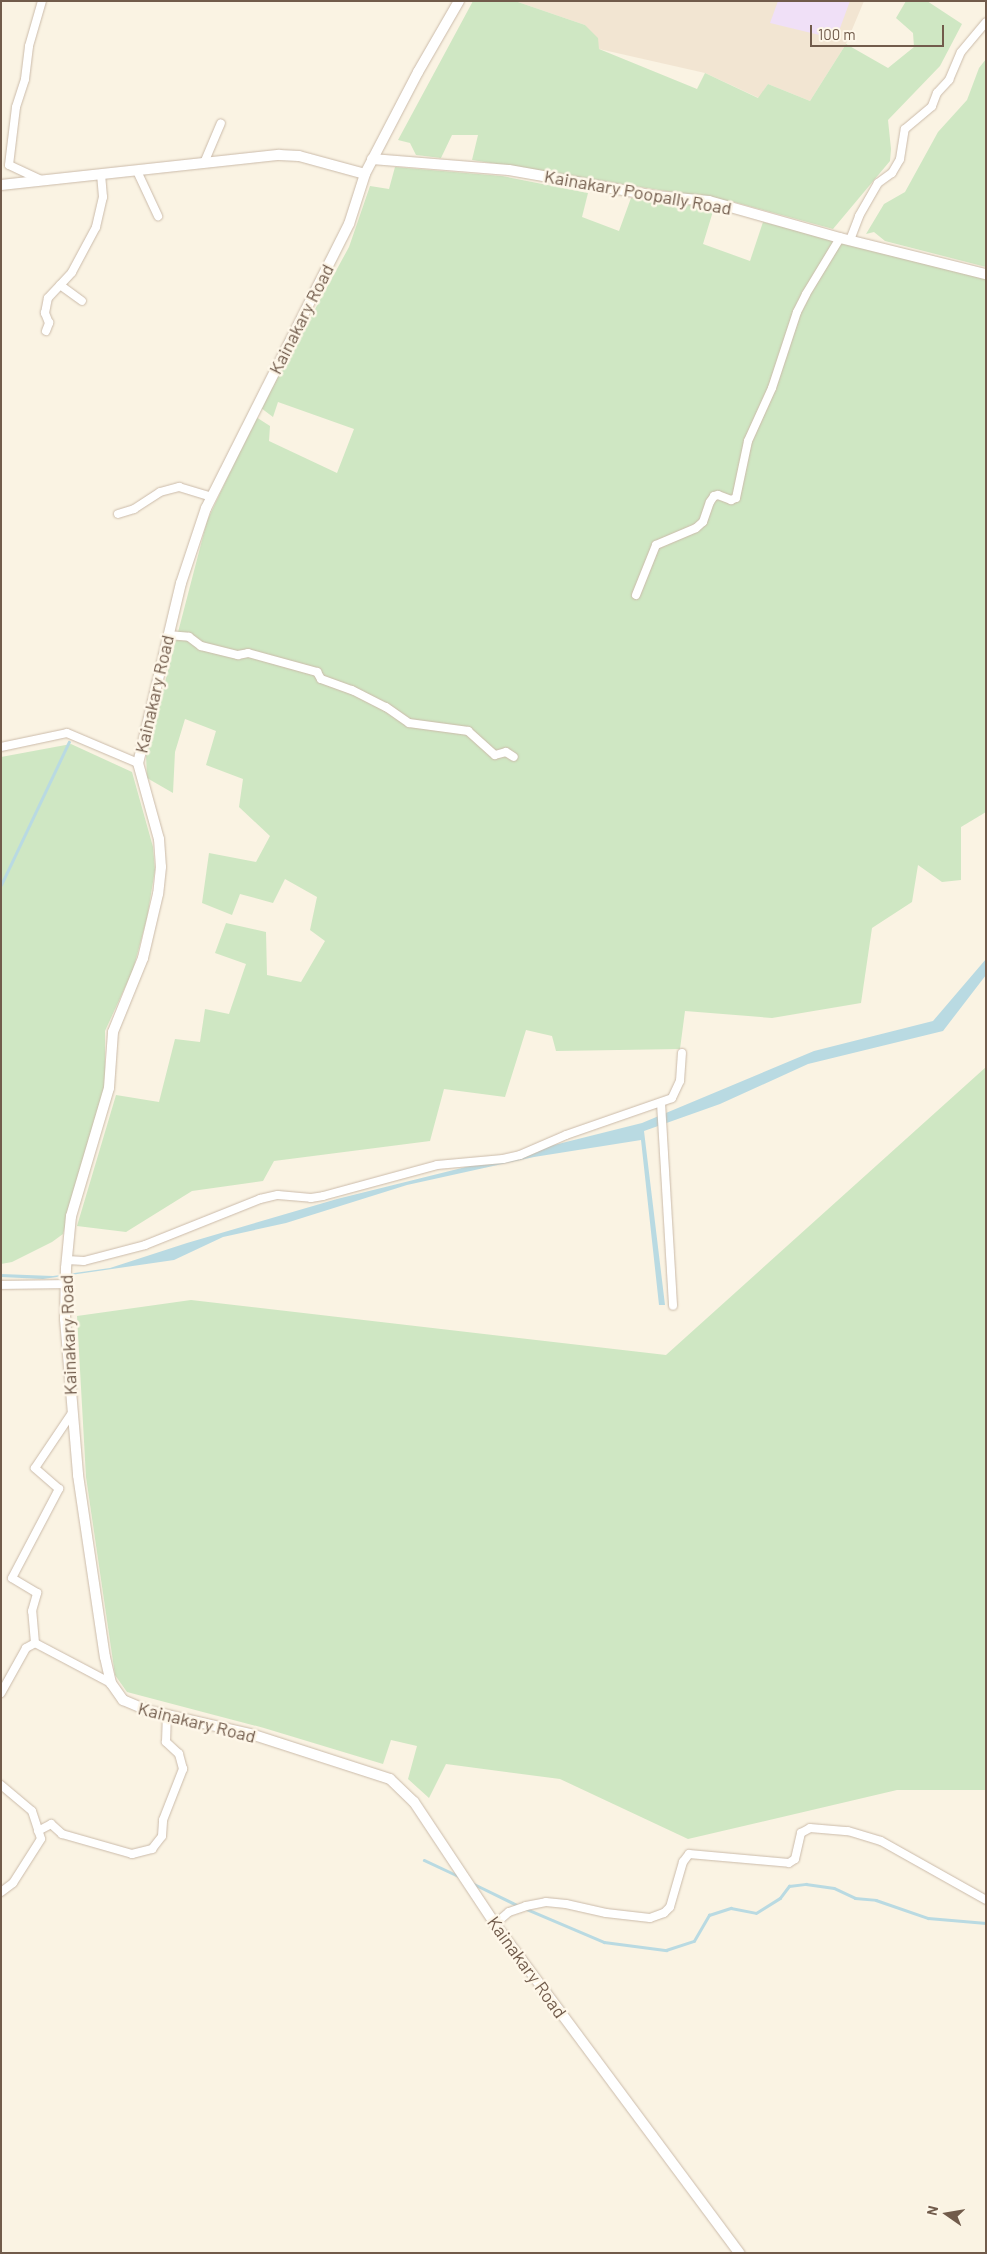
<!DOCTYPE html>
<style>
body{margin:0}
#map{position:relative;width:987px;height:2254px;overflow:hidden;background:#faf3e3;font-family:Barlow,sans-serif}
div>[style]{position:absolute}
.residential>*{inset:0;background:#f2e5d2}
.education>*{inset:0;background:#f0e0f7}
.green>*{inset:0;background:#cfe7c3}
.water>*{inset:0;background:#b9dae2}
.stream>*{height:2.5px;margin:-1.25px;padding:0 1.25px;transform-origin:1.25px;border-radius:1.25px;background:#b9dae2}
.roads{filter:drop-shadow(0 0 1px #cbbbaa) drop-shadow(0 0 1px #cbbbaa)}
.street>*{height:8px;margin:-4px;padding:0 4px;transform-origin:4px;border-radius:4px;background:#fff}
.secondary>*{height:10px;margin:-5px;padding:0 5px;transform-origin:5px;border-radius:5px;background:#fff}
span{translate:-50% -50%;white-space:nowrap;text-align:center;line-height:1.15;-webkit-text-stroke:5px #fef7e9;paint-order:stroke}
.street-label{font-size:18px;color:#715b4b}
.frame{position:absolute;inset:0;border:2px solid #715b4b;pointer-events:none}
.north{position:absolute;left:922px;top:2189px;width:50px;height:50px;-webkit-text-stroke:4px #fef7e9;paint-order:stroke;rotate:283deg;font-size:14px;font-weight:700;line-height:20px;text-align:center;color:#715b4b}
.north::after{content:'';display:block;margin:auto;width:18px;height:22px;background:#715b4b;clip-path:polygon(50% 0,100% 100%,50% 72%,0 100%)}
.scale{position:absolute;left:810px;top:25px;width:134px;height:22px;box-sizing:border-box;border:2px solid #715b4b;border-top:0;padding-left:6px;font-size:15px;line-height:18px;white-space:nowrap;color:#715b4b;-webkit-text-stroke:4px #fef7e9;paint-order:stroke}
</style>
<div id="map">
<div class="residential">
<i style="clip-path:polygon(515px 1px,864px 1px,846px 44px,810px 101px,768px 84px,759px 98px,705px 73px,599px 49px,585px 25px)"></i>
</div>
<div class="education">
<i style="clip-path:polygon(778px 1px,850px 1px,836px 39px,770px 23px)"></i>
</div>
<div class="green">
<i style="clip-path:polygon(473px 1px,515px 1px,585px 25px,598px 38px,599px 49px,697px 89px,705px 73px,758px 98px,768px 84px,810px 101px,846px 44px,888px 68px,914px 47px,913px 33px,896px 18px,906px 1px,927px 1px,962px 24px,940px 66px,888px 120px,891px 149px,890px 161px,833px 229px,734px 202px,472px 160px,478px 135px,452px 135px,441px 158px,416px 155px,410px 143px,398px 140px)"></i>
<i style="clip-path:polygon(986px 59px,986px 267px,885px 241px,874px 232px,866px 234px,884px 204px,905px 192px,938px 132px,967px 100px,979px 68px)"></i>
<i style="clip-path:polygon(395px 167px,502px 176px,588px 193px,582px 217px,619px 231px,631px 198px,714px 208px,703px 244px,750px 261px,763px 222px,986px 277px,986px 812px,961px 827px,961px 880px,942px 882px,918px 865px,912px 902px,872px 928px,861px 1003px,772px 1018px,685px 1011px,680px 1049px,556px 1051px,552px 1036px,526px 1030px,505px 1097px,444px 1089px,430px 1141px,274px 1161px,263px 1181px,192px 1191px,126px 1232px,77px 1226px,116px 1095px,159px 1102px,175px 1039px,200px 1042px,205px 1009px,229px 1014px,246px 964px,215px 953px,226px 923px,266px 932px,267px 975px,301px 982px,325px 941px,310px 930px,317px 897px,285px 879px,273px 903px,240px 894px,232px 915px,202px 903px,209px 853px,256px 862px,270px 836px,239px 807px,243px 779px,206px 765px,216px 731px,185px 719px,175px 752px,173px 793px,147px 778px,146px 755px,207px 521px,256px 417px,270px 426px,269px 441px,337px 473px,354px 429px,278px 402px,273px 417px,261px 408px,349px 247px,370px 186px,389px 189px)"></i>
<i style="clip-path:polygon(71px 744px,132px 772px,153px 847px,155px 870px,147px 918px,133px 970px,105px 1031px,105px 1089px,63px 1234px,52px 1242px,12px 1262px,1px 1264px,1px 757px)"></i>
<i style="clip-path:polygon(986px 1067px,986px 1790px,897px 1790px,688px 1839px,560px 1779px,446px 1764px,429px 1798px,408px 1779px,417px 1746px,391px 1740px,383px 1764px,264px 1728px,127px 1692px,115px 1675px,86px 1477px,77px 1316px,191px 1300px,666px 1355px)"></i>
</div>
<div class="water">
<i style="clip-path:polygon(986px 959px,986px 975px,943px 1031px,808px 1064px,720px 1104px,644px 1131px,665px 1305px,659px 1305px,641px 1140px,534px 1157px,407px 1185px,286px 1223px,223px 1237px,174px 1260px,43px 1279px,1px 1277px,1px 1274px,53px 1276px,110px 1268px,187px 1243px,337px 1199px,642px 1123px,814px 1051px,933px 1021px)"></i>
</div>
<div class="stream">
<i style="left:1px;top:885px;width:158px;rotate:-64.6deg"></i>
<i style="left:424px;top:1860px;width:38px;rotate:25deg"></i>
<i style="left:472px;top:1883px;width:52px;rotate:26.1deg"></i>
<i style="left:524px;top:1908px;width:87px;rotate:23deg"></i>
<i style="left:604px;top:1942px;width:63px;rotate:7.4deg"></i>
<i style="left:666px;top:1950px;width:29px;rotate:-18deg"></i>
<i style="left:694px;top:1941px;width:30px;rotate:-60deg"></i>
<i style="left:709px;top:1915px;width:23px;rotate:-18deg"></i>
<i style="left:731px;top:1908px;width:25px;rotate:11deg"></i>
<i style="left:756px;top:1913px;width:28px;rotate:-32deg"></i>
<i style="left:780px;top:1898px;width:15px;rotate:-53deg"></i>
<i style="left:789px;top:1886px;width:17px;rotate:-7deg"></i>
<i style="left:806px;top:1884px;width:28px;rotate:8deg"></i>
<i style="left:834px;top:1888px;width:23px;rotate:25deg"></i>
<i style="left:855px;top:1898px;width:21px;rotate:5deg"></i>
<i style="left:876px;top:1900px;width:55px;rotate:19.1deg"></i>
<i style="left:928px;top:1918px;width:58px;rotate:4.9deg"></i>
</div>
<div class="roads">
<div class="street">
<i style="left:204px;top:163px;width:43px;rotate:-67deg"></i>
<i style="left:137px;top:171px;width:50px;rotate:65deg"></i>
<i style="left:41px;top:180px;width:35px;rotate:-155deg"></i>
<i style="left:9px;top:165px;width:58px;rotate:-83.1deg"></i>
<i style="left:16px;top:107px;width:29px;rotate:-72deg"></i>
<i style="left:25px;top:79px;width:33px;rotate:-83deg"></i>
<i style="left:29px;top:46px;width:47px;rotate:-73.9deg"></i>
<i style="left:850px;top:240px;width:26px;rotate:-69deg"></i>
<i style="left:859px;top:216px;width:38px;rotate:-60deg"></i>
<i style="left:878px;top:183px;width:17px;rotate:-36deg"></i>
<i style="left:892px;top:173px;width:16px;rotate:-60deg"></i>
<i style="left:900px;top:159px;width:30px;rotate:-81deg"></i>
<i style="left:905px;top:129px;width:35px;rotate:-40deg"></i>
<i style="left:932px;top:106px;width:14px;rotate:-69deg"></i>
<i style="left:937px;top:93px;width:18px;rotate:-47deg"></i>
<i style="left:949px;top:80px;width:30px;rotate:-67deg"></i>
<i style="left:961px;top:52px;width:39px;rotate:-50deg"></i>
<i style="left:60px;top:285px;width:27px;rotate:36deg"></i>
<i style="left:46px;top:331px;width:9px;rotate:-69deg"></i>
<i style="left:49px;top:323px;width:11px;rotate:-112deg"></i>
<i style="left:45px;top:313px;width:15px;rotate:-79deg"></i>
<i style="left:48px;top:298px;width:35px;rotate:-47deg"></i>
<i style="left:72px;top:272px;width:51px;rotate:-61.9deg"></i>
<i style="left:96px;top:227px;width:31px;rotate:-77deg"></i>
<i style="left:103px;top:197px;width:22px;rotate:-95deg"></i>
<i style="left:118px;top:514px;width:17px;rotate:-17deg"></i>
<i style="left:134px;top:509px;width:31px;rotate:-33deg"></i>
<i style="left:160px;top:492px;width:20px;rotate:-15deg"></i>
<i style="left:179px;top:487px;width:34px;rotate:17deg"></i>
<i style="left:636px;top:595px;width:54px;rotate:-68.2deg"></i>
<i style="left:656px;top:545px;width:43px;rotate:-23deg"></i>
<i style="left:696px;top:528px;width:9px;rotate:-41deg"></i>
<i style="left:703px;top:522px;width:21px;rotate:-71deg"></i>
<i style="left:710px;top:502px;width:7px;rotate:-56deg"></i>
<i style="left:714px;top:496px;width:4px;rotate:-14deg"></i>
<i style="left:718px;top:495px;width:14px;rotate:21deg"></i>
<i style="left:731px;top:500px;width:5px;rotate:-22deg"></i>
<i style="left:736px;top:498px;width:58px;rotate:-78.1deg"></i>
<i style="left:748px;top:441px;width:58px;rotate:-65.6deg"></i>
<i style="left:772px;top:388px;width:80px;rotate:-71.8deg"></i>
<i style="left:797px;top:312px;width:20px;rotate:-63deg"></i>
<i style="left:806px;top:294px;width:66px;rotate:-58.7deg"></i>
<i style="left:168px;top:635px;width:21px;rotate:5deg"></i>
<i style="left:189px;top:637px;width:15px;rotate:37deg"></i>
<i style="left:201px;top:646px;width:38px;rotate:14deg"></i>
<i style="left:238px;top:655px;width:10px;rotate:-11deg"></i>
<i style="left:248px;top:653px;width:72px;rotate:15.4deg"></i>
<i style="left:317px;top:672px;width:8px;rotate:60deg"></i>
<i style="left:321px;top:679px;width:33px;rotate:20deg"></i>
<i style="left:352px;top:690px;width:38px;rotate:27deg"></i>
<i style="left:386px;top:707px;width:28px;rotate:35deg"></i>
<i style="left:409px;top:723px;width:60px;rotate:7.7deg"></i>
<i style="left:468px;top:731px;width:36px;rotate:42deg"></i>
<i style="left:495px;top:755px;width:11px;rotate:-15deg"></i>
<i style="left:506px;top:752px;width:9px;rotate:32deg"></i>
<i style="left:1px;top:747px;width:67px;rotate:-12deg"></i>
<i style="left:67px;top:733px;width:77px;rotate:22.9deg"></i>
<i style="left:661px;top:1103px;width:203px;rotate:86.6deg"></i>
<i style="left:67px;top:1260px;width:17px;rotate:3deg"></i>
<i style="left:84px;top:1261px;width:63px;rotate:-14.7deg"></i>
<i style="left:145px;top:1245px;width:124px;rotate:-21.8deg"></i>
<i style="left:260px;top:1199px;width:18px;rotate:-13deg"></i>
<i style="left:278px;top:1195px;width:33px;rotate:5deg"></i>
<i style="left:311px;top:1198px;width:12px;rotate:-9deg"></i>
<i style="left:323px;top:1196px;width:118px;rotate:-15.2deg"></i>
<i style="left:437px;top:1165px;width:66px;rotate:-5.2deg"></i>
<i style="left:503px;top:1159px;width:17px;rotate:-13deg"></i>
<i style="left:520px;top:1155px;width:50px;rotate:-23.5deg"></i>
<i style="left:566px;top:1135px;width:112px;rotate:-19.2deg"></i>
<i style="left:672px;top:1098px;width:19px;rotate:-65deg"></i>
<i style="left:680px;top:1081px;width:28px;rotate:-86deg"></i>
<i style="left:1px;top:1285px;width:66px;rotate:-0.9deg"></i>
<i style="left:35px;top:1643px;width:32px;rotate:-95deg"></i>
<i style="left:32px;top:1611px;width:19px;rotate:-74deg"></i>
<i style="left:37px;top:1593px;width:29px;rotate:-149deg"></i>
<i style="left:12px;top:1578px;width:101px;rotate:-62.2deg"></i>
<i style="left:59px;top:1489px;width:32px;rotate:-139deg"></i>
<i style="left:35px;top:1468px;width:66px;rotate:-56.1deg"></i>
<i style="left:1px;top:1693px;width:51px;rotate:-60.9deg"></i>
<i style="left:26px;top:1648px;width:10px;rotate:-29deg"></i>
<i style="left:35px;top:1643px;width:86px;rotate:27.8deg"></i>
<i style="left:1px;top:1785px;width:40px;rotate:40deg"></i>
<i style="left:32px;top:1811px;width:29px;rotate:72deg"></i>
<i style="left:41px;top:1839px;width:52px;rotate:122.5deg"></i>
<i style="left:13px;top:1883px;width:15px;rotate:143deg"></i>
<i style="left:38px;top:1831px;width:15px;rotate:-28deg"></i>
<i style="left:51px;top:1824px;width:15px;rotate:42deg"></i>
<i style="left:62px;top:1834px;width:73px;rotate:15.9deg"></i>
<i style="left:132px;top:1854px;width:21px;rotate:-14deg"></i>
<i style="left:152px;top:1849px;width:16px;rotate:-52deg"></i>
<i style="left:162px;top:1836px;width:16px;rotate:-86deg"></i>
<i style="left:163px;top:1820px;width:55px;rotate:-68.6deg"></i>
<i style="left:183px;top:1769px;width:16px;rotate:-105deg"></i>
<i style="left:179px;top:1754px;width:18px;rotate:-137deg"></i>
<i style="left:166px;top:1742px;width:26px;rotate:-88deg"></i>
<i style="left:495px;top:1924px;width:18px;rotate:-41deg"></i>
<i style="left:509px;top:1912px;width:18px;rotate:-19deg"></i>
<i style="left:526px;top:1906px;width:20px;rotate:-11deg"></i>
<i style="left:546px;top:1902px;width:20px;rotate:6deg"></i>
<i style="left:566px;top:1904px;width:41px;rotate:12.7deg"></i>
<i style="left:606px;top:1913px;width:44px;rotate:6.5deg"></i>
<i style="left:650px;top:1918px;width:15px;rotate:-20deg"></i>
<i style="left:664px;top:1913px;width:8px;rotate:-45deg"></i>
<i style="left:670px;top:1907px;width:47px;rotate:-73.9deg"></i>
<i style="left:683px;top:1862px;width:10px;rotate:-53deg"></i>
<i style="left:689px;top:1854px;width:100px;rotate:5.1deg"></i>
<i style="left:789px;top:1863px;width:7px;rotate:-34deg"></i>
<i style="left:795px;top:1859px;width:27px;rotate:-77deg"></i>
<i style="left:801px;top:1833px;width:10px;rotate:-29deg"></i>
<i style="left:810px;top:1828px;width:38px;rotate:5deg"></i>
<i style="left:848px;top:1831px;width:34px;rotate:17deg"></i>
<i style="left:881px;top:1841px;width:120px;rotate:29.3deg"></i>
</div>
<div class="secondary">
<i style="left:459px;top:1px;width:82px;rotate:120deg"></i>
<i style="left:418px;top:72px;width:115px;rotate:117.5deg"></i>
<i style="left:365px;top:174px;width:52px;rotate:107.7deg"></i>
<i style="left:349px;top:224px;width:318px;rotate:116.7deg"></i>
<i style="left:206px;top:508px;width:79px;rotate:108.4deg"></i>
<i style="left:181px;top:583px;width:185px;rotate:103.4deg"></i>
<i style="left:138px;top:763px;width:79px;rotate:74.6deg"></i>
<i style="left:159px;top:839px;width:28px;rotate:86deg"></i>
<i style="left:161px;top:867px;width:27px;rotate:96deg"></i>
<i style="left:158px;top:894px;width:66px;rotate:103.2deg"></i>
<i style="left:143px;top:958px;width:80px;rotate:112.1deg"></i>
<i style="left:113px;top:1032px;width:56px;rotate:94.1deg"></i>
<i style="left:109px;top:1088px;width:134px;rotate:106.5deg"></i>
<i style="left:71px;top:1216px;width:52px;rotate:95.5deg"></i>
<i style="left:66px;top:1268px;width:51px;rotate:91.1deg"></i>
<i style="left:65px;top:1319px;width:157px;rotate:85.2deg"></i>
<i style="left:78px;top:1475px;width:184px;rotate:81.6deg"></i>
<i style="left:105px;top:1657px;width:27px;rotate:77deg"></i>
<i style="left:111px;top:1683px;width:21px;rotate:55deg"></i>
<i style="left:123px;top:1700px;width:25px;rotate:23deg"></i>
<i style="left:146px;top:1710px;width:111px;rotate:13deg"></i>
<i style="left:254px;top:1735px;width:143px;rotate:17.9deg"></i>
<i style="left:390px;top:1779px;width:33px;rotate:44deg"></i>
<i style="left:414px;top:1802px;width:146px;rotate:56.4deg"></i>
<i style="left:495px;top:1924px;width:410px;rotate:53.4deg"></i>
<i style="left:372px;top:159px;width:137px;rotate:4.6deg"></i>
<i style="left:509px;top:170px;width:149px;rotate:10deg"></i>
<i style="left:656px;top:196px;width:53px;rotate:5.4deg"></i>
<i style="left:709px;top:201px;width:136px;rotate:15.8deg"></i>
<i style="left:840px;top:238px;width:150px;rotate:13.9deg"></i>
<i style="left:1px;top:185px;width:280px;rotate:-6.2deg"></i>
<i style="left:279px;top:155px;width:20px;rotate:3deg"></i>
<i style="left:299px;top:156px;width:68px;rotate:15.3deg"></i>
</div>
</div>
<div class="street-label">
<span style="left:638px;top:192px;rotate:10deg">Kainakary Poopally Road</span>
<span style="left:301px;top:319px;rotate:-63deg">Kainakary Road</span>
<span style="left:154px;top:694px;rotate:-77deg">Kainakary Road</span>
<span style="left:68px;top:1335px;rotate:-92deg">Kainakary Road</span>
<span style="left:197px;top:1722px;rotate:14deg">Kainakary Road</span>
<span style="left:527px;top:1967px;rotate:54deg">Kainakary Road</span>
</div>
<div class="frame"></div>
<div class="north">N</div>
<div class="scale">100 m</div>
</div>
